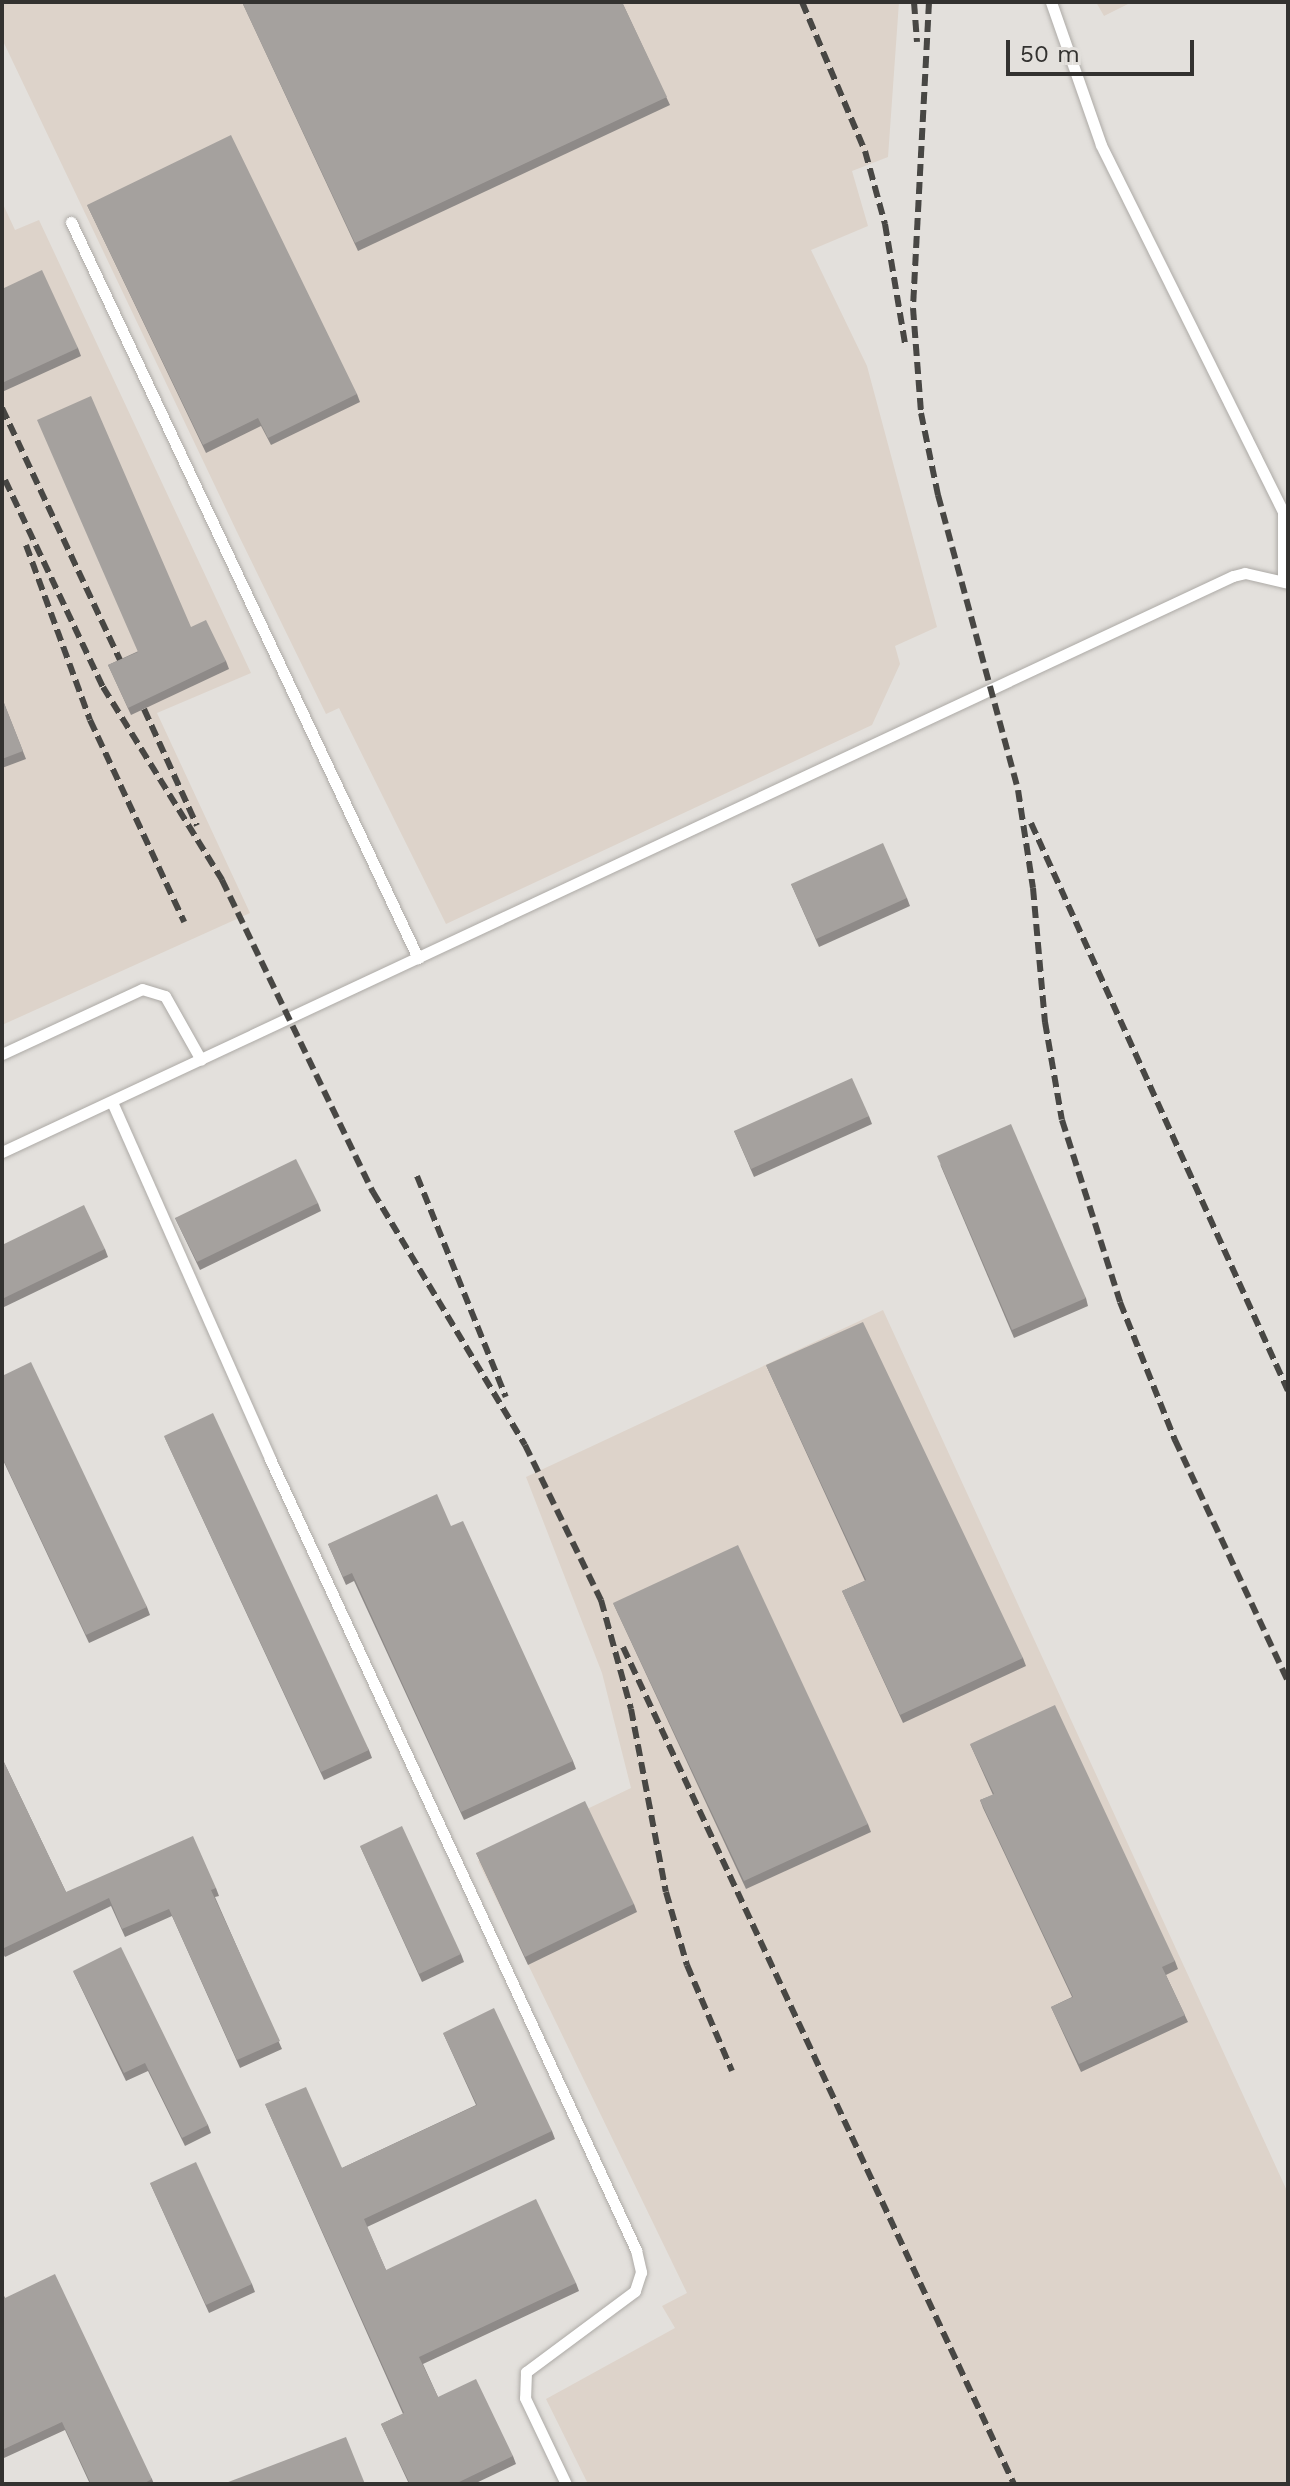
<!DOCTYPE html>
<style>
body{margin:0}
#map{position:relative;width:1290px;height:2486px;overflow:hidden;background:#e3e0dc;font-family:"Work Sans",sans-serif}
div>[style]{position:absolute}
.built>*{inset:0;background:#ddd3ca}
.roads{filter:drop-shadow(0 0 2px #adaaa6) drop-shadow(0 0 2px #adaaa6)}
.service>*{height:11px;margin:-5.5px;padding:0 5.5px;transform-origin:5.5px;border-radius:5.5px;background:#fff}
.rail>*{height:6px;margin-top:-3px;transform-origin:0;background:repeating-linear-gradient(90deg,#484744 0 12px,transparent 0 18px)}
.wall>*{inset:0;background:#8e8a88}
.building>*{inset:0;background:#a5a19e}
span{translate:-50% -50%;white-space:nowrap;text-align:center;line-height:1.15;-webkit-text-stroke:6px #e3e0dc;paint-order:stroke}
.frame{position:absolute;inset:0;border:4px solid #333230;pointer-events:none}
.scale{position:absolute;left:1006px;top:40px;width:188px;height:36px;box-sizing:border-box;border:4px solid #333230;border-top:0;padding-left:10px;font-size:24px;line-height:28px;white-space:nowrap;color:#333230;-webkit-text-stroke:6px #e3e0dc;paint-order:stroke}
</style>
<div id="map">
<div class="built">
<i style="clip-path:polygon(2px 2px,899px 2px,888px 157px,852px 171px,868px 226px,811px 250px,867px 366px,937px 627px,895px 646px,900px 664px,872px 725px,446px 924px,339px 708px,326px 714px,237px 532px,2px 39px)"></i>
<i style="clip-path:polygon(1096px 2px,1132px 2px,1104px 16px)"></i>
<i style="clip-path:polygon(2px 202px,15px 230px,39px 220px,251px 673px,157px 713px,250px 913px,2px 1025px)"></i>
<i style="clip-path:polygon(883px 1310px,1288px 2193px,1288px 2484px,588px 2484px,546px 2399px,675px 2328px,662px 2306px,687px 2293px,478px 1861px,631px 1788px,602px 1673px,526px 1477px)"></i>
</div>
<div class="roads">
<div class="service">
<i style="left:1051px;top:2px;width:151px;rotate:70.7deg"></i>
<i style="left:1101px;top:145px;width:409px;rotate:63.6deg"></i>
<i style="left:1283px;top:511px;width:69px;rotate:90deg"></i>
<i style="left:71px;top:222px;width:814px;rotate:64.76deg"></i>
<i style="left:2px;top:1054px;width:154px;rotate:-24.9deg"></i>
<i style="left:142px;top:989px;width:24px;rotate:17deg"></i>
<i style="left:165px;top:996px;width:73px;rotate:60.6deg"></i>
<i style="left:112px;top:1102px;width:390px;rotate:66.1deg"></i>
<i style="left:270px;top:1459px;width:872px;rotate:65.17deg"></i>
<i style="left:636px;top:2250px;width:23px;rotate:77deg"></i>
<i style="left:641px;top:2272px;width:20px;rotate:108deg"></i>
<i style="left:635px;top:2291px;width:136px;rotate:143.4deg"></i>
<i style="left:526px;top:2372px;width:26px;rotate:92deg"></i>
<i style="left:525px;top:2398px;width:95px;rotate:64.5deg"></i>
<i style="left:2px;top:1152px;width:1359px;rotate:-25.08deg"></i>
<i style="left:1233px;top:576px;width:12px;rotate:-14deg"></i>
<i style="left:1245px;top:573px;width:44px;rotate:13.1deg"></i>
</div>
</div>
<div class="rail">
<i style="left:802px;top:2px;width:162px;rotate:67.1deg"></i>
<i style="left:865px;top:151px;width:76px;rotate:74.7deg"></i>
<i style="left:885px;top:224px;width:121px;rotate:80.5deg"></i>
<i style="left:914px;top:2px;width:40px;rotate:85.7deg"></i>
<i style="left:929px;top:2px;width:306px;rotate:93deg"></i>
<i style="left:913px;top:308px;width:105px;rotate:85.6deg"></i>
<i style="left:921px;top:413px;width:84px;rotate:78.3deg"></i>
<i style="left:938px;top:495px;width:306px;rotate:74.8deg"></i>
<i style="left:1018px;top:790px;width:99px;rotate:81.3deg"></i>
<i style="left:1033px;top:888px;width:135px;rotate:84.9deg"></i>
<i style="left:1045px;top:1022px;width:99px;rotate:80.2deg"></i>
<i style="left:1062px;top:1120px;width:191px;rotate:72.3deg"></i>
<i style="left:1120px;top:1302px;width:149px;rotate:68.3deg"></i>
<i style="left:1175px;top:1440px;width:266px;rotate:64.9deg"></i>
<i style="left:2px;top:408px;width:287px;rotate:64.9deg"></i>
<i style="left:5px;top:480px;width:229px;rotate:64.7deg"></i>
<i style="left:103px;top:687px;width:227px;rotate:58.3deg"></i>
<i style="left:222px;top:880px;width:347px;rotate:64.2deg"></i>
<i style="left:373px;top:1192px;width:295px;rotate:59deg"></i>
<i style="left:525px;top:1445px;width:173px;rotate:63.9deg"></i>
<i style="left:601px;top:1600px;width:113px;rotate:74.6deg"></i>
<i style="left:631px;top:1709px;width:186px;rotate:79.2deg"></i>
<i style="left:666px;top:1892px;width:76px;rotate:74deg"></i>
<i style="left:687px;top:1965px;width:115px;rotate:67deg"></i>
<i style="left:26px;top:545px;width:186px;rotate:69.9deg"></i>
<i style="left:90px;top:720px;width:223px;rotate:65deg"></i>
<i style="left:144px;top:709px;width:128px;rotate:65.6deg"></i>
<i style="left:1031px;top:823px;width:623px;rotate:65.65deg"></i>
<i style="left:417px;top:1176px;width:238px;rotate:68.1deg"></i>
<i style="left:623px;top:1647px;width:924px;rotate:64.96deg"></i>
</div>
<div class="wall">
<i style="clip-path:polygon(242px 2px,622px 2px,670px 105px,358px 251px)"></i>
<i style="clip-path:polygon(87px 205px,357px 394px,360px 402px,271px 445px,261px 426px,206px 453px)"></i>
<i style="clip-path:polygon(2px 289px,78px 348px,81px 356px,2px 392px)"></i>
<i style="clip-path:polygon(191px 627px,226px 661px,229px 669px,131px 715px,108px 665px)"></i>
<i style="clip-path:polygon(2px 698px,26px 759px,2px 768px)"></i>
<i style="clip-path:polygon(791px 884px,907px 898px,910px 906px,819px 947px)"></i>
<i style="clip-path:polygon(869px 1116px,872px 1124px,754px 1177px,734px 1131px)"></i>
<i style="clip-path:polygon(940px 1164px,1086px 1298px,1088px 1306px,1014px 1338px)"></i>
<i style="clip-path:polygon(318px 1203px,321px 1211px,200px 1270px,175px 1218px)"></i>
<i style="clip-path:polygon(2px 1245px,105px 1249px,108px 1257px,2px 1308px)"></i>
<i style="clip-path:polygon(766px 1365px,1023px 1658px,1026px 1666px,903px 1723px,842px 1591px,865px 1581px)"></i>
<i style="clip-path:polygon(2px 1376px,147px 1607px,150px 1615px,89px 1643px,2px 1458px)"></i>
<i style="clip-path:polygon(164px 1436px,369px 1750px,372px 1758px,324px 1780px)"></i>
<i style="clip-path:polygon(451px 1526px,573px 1761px,576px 1769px,464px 1820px,354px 1581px,346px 1585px,328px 1544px)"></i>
<i style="clip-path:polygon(613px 1603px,868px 1824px,871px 1832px,746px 1889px)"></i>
<i style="clip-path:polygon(970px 1744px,1175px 1961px,1178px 1969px,1166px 1975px,1188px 2022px,1081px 2072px,1051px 2007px,1072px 1997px,983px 1808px,980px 1800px,993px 1795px)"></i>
<i style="clip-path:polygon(2px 1758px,66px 1892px,216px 1888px,219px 1896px,215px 1897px,282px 2049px,240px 2068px,172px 1916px,125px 1937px,111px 1906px,5px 1957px,2px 1952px)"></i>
<i style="clip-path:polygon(360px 1846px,461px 1954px,464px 1962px,422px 1982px)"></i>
<i style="clip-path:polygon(476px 1853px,634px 1904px,637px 1912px,528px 1965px)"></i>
<i style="clip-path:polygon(73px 1971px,208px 2125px,211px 2133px,185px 2146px,148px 2071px,126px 2081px)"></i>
<i style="clip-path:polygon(443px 2033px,552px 2131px,555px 2139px,367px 2227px,386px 2270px,576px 2283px,579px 2291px,423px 2364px,438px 2397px,513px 2456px,516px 2464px,474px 2484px,409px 2484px,381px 2424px,403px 2414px,265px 2104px,342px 2168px,476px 2105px)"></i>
<i style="clip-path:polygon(150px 2183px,252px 2284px,255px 2292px,209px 2313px)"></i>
<i style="clip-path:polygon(2px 2292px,5px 2298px,152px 2479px,154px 2484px,90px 2484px,65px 2430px,4px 2458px,2px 2455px)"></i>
</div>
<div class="building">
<i style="clip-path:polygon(242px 2px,622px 2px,667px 97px,355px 243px)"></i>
<i style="clip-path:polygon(231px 135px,357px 394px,268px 438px,258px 418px,203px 445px,87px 205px)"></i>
<i style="clip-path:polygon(42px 270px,78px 348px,2px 383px,2px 289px)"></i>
<i style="clip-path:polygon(91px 396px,191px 627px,206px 620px,226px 661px,128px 708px,108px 665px,138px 652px,37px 420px)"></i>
<i style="clip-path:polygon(2px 698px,23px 751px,2px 759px)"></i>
<i style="clip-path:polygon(883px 843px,907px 898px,816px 939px,791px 884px)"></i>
<i style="clip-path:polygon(852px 1078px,869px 1116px,751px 1169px,734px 1131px)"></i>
<i style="clip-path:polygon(1011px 1124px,1086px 1298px,1012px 1330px,937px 1156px)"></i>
<i style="clip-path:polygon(296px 1159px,318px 1203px,197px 1262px,175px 1218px)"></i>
<i style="clip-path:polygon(84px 1205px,105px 1249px,2px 1299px,2px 1245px)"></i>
<i style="clip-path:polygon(863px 1322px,1023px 1658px,900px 1715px,842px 1591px,866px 1580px,766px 1365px)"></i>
<i style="clip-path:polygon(31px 1362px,147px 1607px,86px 1635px,2px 1457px,2px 1376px)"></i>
<i style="clip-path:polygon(213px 1413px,369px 1750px,321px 1772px,164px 1436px)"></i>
<i style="clip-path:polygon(437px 1494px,451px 1526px,463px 1521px,573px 1761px,461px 1812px,352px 1573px,343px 1577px,328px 1544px)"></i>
<i style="clip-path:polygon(738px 1545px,868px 1824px,744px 1881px,613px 1603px)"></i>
<i style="clip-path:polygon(1055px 1705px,1175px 1961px,1162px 1967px,1185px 2015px,1079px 2064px,1051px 2007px,1073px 1997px,980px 1800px,994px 1794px,970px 1744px)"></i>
<i style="clip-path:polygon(2px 1758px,66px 1892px,193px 1836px,216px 1888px,211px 1890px,280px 2041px,237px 2060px,169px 1909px,122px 1929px,109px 1898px,2px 1949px)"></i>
<i style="clip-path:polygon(585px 1801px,634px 1904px,525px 1957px,476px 1853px)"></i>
<i style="clip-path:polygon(402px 1826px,461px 1954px,419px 1974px,360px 1846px)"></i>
<i style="clip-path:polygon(121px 1947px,208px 2125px,182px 2138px,145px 2063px,124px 2073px,73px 1971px)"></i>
<i style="clip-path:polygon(494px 2008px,552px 2131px,364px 2219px,386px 2270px,536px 2199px,576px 2283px,419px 2357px,438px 2397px,476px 2379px,513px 2456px,455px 2484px,410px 2484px,381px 2424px,404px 2413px,265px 2104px,306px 2087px,342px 2168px,477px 2105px,443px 2033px)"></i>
<i style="clip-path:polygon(196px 2162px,252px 2284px,206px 2305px,150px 2183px)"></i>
<i style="clip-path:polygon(55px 2274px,152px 2479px,143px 2484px,91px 2484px,62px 2422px,2px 2450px,2px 2292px,5px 2298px)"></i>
<i style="clip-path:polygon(346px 2437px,365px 2484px,223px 2484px)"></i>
</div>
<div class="frame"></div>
<div class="scale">50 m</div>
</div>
